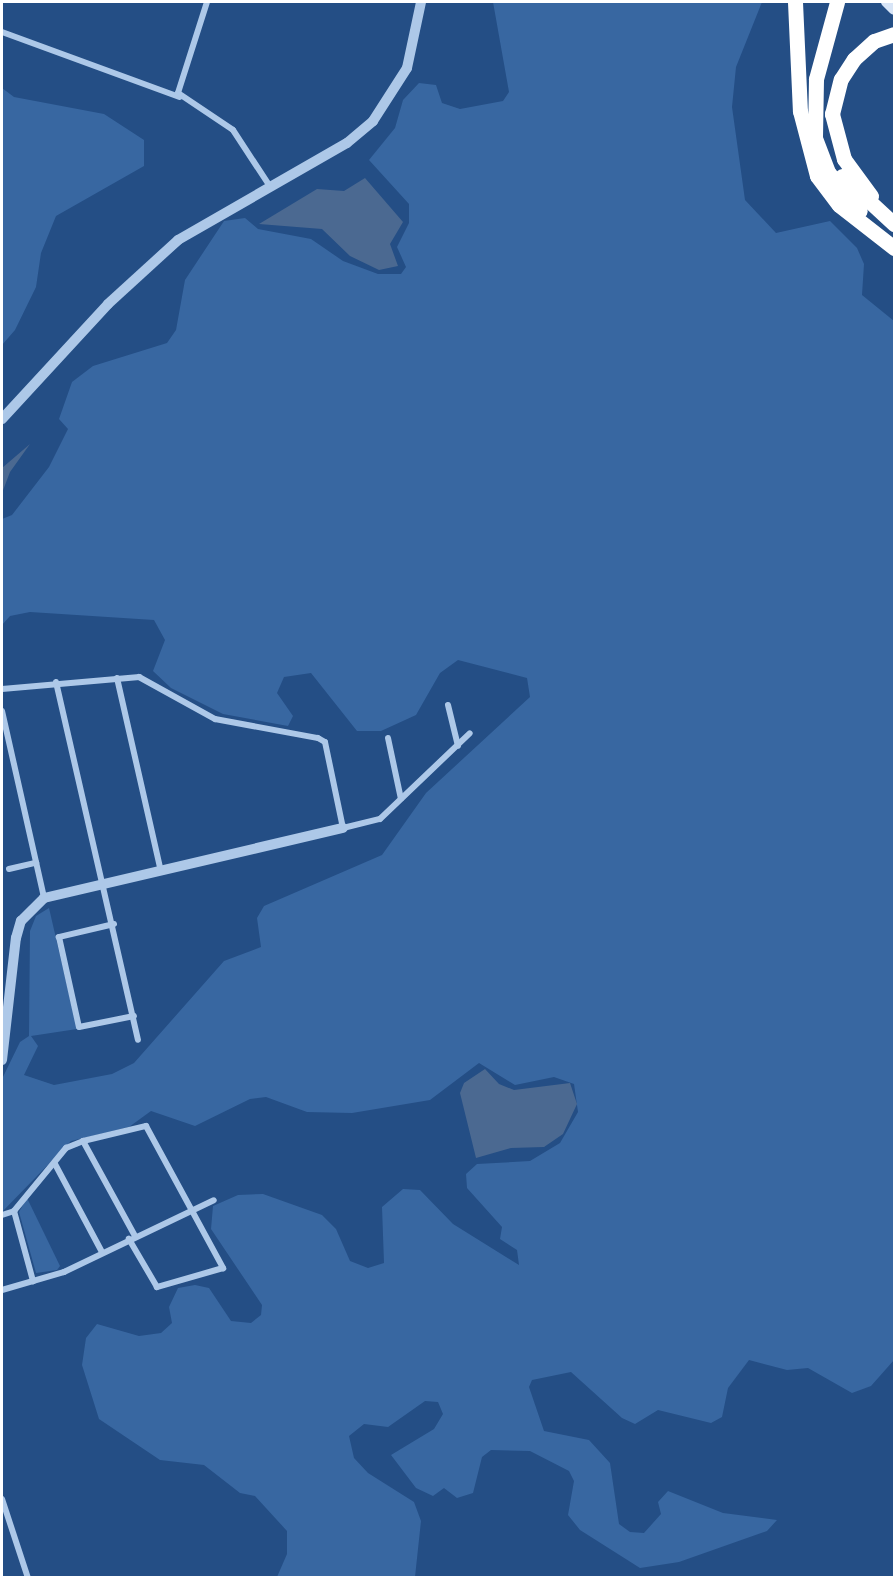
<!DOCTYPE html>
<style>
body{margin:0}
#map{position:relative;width:896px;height:1579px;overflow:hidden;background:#244e85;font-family:Arial,sans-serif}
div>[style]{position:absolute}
.green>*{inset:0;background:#3867a1}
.water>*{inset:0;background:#4b6991}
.minor>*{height:6px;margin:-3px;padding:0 3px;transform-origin:3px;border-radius:3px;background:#adc8e8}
.tertiary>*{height:10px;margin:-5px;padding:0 5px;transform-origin:5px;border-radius:5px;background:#adc8e8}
.secondary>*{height:10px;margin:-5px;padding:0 5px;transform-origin:5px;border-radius:5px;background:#d8e5f7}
.motorway>*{height:15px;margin:-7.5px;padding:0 7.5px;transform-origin:7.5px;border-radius:7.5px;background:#fff}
span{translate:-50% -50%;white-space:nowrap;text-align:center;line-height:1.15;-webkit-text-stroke:4.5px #244e85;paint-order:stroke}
.frame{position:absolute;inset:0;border:3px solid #fff;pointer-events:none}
</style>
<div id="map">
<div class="green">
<i style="clip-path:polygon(493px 2px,762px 2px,736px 67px,732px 107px,745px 200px,776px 233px,830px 221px,857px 248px,864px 264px,862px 295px,894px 321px,894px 1360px,871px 1386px,852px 1393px,808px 1368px,787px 1370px,749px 1360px,728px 1388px,722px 1417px,711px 1423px,658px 1410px,635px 1424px,622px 1418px,571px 1372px,532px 1380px,529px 1387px,544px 1431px,589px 1440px,610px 1463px,619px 1524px,630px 1532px,644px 1533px,661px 1514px,658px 1502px,668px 1491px,723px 1513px,777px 1520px,767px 1531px,679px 1562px,640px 1568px,580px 1530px,568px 1515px,574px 1481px,569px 1471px,530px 1451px,491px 1450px,482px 1457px,473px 1493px,457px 1498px,444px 1488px,433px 1496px,416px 1488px,391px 1455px,434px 1429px,443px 1414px,438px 1402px,425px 1401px,388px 1427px,364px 1424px,349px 1436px,354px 1458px,368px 1473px,414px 1502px,421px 1521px,415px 1577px,277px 1577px,287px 1554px,287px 1531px,255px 1496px,240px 1493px,204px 1465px,160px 1460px,99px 1419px,82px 1365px,86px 1338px,97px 1324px,139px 1336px,161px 1333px,172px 1323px,169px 1307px,178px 1288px,195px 1285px,209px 1288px,231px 1321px,251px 1323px,261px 1315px,262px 1305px,211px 1229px,213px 1206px,238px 1195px,263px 1194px,322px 1215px,336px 1229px,350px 1261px,368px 1268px,384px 1263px,382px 1207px,403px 1189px,420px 1190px,453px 1224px,519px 1265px,517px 1250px,500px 1239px,502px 1227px,467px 1188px,466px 1174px,477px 1164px,530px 1161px,560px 1143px,578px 1112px,574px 1084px,554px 1077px,515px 1085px,479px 1063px,430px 1100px,352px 1113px,307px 1112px,266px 1097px,250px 1099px,195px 1126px,151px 1111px,129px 1127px,71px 1141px,2px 1212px,2px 1079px,20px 1042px,29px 1036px,30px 931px,36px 916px,49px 908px,77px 1029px,31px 1036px,38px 1046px,24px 1075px,54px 1085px,112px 1074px,134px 1063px,224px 961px,261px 947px,257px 918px,264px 906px,382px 855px,426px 793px,530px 697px,527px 678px,458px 660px,440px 673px,416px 715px,381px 731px,357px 731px,311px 673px,284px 677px,277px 693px,293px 716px,288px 726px,223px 714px,171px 688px,153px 671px,165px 640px,154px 620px,30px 612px,10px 616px,2px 625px,2px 519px,12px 515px,49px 467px,68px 429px,59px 419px,72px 382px,93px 366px,167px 343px,176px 330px,185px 280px,224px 221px,245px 218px,258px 229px,311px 239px,343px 261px,378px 274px,401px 274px,406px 267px,397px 247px,409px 223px,409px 204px,369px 160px,395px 128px,403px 100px,419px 83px,436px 85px,442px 103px,460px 109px,503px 101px,509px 92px)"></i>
<i style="clip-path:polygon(2px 88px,14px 97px,104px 114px,144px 140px,144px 166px,56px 216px,41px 253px,36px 287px,15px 330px,2px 345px)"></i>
<i style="clip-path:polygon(27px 1198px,60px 1266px,57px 1270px,36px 1273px,19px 1212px)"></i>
</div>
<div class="water">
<i style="clip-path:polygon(365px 178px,403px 222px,390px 244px,398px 266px,379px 270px,350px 256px,322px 229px,259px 224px,317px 189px,344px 191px)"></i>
<i style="clip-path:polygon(30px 444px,10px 472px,2px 493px,2px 468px)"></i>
<i style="clip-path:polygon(485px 1069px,499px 1084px,514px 1090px,570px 1083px,577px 1104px,563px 1134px,544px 1147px,511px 1148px,476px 1158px,460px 1093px,464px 1083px)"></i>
</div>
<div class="minor">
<i style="left:207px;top:2px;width:96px;rotate:107.7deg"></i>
<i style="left:178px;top:93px;width:66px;rotate:33.9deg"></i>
<i style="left:233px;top:130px;width:66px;rotate:56.8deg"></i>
<i style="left:2px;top:32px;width:189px;rotate:20.1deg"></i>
<i style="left:117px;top:678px;width:198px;rotate:77.2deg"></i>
<i style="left:56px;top:682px;width:367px;rotate:77.1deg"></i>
<i style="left:2px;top:689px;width:138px;rotate:-5deg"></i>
<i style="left:139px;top:677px;width:87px;rotate:28.9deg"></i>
<i style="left:215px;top:719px;width:105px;rotate:10.5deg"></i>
<i style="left:318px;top:738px;width:8px;rotate:30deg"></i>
<i style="left:325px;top:742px;width:88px;rotate:78.2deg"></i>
<i style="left:343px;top:828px;width:38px;rotate:-14deg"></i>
<i style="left:380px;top:819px;width:124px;rotate:-43.7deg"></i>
<i style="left:448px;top:705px;width:42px;rotate:76.3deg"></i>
<i style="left:2px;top:711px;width:192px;rotate:77.3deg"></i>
<i style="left:388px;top:738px;width:62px;rotate:78deg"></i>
<i style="left:9px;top:869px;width:28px;rotate:-13deg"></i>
<i style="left:114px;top:924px;width:57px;rotate:166.7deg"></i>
<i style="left:59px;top:937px;width:92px;rotate:77.5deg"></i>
<i style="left:79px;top:1027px;width:56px;rotate:-11.3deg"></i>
<i style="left:83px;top:1141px;width:65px;rotate:-13.4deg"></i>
<i style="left:146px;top:1126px;width:162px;rotate:61.5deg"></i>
<i style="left:223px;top:1268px;width:69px;rotate:163.9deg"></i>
<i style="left:157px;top:1287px;width:56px;rotate:-120.3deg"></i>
<i style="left:55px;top:1164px;width:100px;rotate:61.9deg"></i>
<i style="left:14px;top:1211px;width:73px;rotate:74.8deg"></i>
<i style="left:2px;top:1215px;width:13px;rotate:-18deg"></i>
<i style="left:14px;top:1211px;width:82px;rotate:-50.5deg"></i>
<i style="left:66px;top:1148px;width:18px;rotate:-22deg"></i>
<i style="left:83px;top:1141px;width:108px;rotate:61.3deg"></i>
<i style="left:2px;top:1290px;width:65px;rotate:-16.2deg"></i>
<i style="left:64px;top:1272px;width:166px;rotate:-25.6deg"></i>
<i style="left:2px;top:1499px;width:83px;rotate:71.8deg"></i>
</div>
<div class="tertiary">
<i style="left:2px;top:419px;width:156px;rotate:-47.3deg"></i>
<i style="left:108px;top:304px;width:95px;rotate:-42.4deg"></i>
<i style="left:178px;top:240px;width:195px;rotate:-29.9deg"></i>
<i style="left:347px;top:143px;width:34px;rotate:-40deg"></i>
<i style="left:373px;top:121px;width:63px;rotate:-57.3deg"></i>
<i style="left:407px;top:68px;width:67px;rotate:-78deg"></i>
<i style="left:2px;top:1060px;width:123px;rotate:-83.5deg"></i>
<i style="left:16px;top:938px;width:18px;rotate:-74deg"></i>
<i style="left:21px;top:921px;width:33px;rotate:-45deg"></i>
<i style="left:44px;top:898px;width:307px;rotate:-13.2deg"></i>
</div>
<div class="secondary">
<i style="left:886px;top:2px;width:11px;rotate:45deg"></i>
</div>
<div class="motorway">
<i style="left:795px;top:2px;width:109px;rotate:87.4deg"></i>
<i style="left:800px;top:111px;width:67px;rotate:75.3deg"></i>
<i style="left:817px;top:176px;width:36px;rotate:53deg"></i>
<i style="left:839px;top:205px;width:70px;rotate:38deg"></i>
<i style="left:837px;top:2px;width:80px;rotate:105.3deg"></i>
<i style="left:816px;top:79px;width:59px;rotate:91deg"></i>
<i style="left:815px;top:138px;width:36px;rotate:69deg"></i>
<i style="left:828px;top:172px;width:50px;rotate:50.6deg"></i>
<i style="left:842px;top:176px;width:71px;rotate:42.7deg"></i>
<i style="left:871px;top:196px;width:46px;rotate:-126.1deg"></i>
<i style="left:844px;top:159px;width:47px;rotate:-104.9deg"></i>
<i style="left:832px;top:114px;width:36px;rotate:-76deg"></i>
<i style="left:841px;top:79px;width:24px;rotate:-57deg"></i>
<i style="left:854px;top:59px;width:27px;rotate:-42deg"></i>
<i style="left:874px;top:41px;width:21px;rotate:-19deg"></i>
</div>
<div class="frame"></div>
</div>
